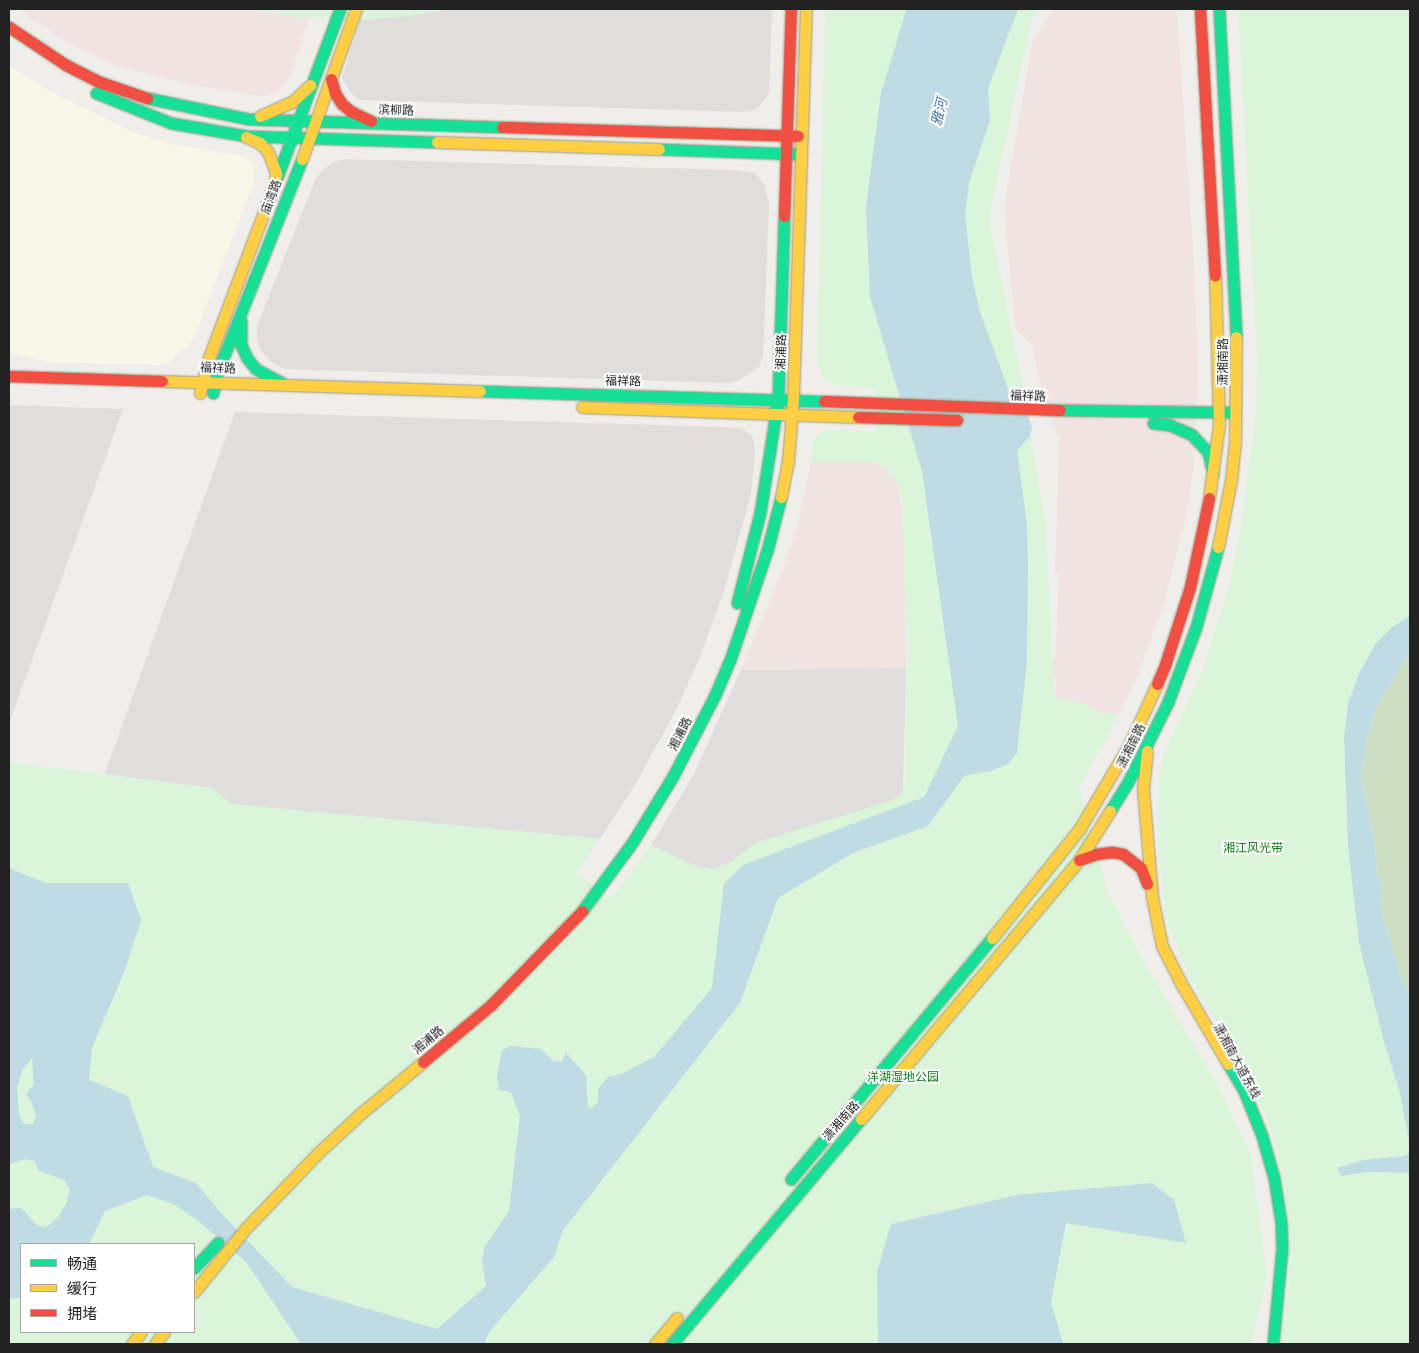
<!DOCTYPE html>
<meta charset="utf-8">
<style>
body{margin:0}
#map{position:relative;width:1419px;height:1353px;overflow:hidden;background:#f0eeeb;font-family:Quicksand,"Noto Sans SC",sans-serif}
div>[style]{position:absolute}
.residential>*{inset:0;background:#dfdedc}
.commercial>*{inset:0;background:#f1e3e1}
.education>*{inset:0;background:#f8f7e8}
.forest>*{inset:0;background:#cbdec1}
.park>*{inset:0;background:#daf5da}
.water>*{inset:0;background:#bfdbe3}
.roads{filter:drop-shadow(0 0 1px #999a82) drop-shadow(0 0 1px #999a82)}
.fast>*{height:11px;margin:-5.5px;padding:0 5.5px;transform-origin:5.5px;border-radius:5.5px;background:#16e098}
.slow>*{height:11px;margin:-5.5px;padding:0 5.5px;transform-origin:5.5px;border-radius:5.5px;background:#ffcf43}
.jam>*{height:11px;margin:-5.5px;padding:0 5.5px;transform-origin:5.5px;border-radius:5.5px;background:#f24e42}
span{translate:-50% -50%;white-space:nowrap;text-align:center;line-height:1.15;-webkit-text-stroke:4px #fff;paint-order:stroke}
.street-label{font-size:12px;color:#222}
.park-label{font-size:12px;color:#0c8416}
.water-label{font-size:14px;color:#4a7aab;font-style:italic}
.frame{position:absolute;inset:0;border:10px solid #222;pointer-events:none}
.legend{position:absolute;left:20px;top:1243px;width:175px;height:90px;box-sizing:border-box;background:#fff;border:1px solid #a7a7a7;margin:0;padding:6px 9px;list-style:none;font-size:15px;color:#222}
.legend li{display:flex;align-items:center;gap:10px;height:25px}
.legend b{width:25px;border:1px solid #a7a7a7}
</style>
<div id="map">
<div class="residential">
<i style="clip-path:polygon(447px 9px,772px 9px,769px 94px,757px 109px,745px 112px,359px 100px,351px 93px,342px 78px,360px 20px,409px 16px)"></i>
<i style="clip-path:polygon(346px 159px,731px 170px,755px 173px,764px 185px,769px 205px,763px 356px,759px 367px,740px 380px,728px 383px,284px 369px,271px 362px,261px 350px,257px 339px,257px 326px,316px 178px,324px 169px,333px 162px)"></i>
<i style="clip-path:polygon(9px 405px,123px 409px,9px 724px)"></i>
<i style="clip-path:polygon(235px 412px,719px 427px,738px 428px,747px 431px,753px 438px,755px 450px,751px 494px,724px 591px,698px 662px,674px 714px,636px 783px,600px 839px,230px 804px,212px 788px,104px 776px)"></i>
<i style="clip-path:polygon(906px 668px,903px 793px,893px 800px,746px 850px,730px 863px,711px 869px,695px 867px,651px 845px,693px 776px,741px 670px)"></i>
</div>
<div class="commercial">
<i style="clip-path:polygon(17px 9px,245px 9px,309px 17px,290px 78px,278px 91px,268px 96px,260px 96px,191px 85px,116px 66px,67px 42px)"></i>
<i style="clip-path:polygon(1053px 9px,1177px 9px,1194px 263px,1198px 372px,1194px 464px,1186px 519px,1163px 606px,1136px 680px,1120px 714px,1101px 713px,1086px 704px,1054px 698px,1057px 677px,1051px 677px,1052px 659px,1055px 658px,1059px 575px,1055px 574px,1059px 439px,1042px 393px,1032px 346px,1015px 328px,1004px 206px,1032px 43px)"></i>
<i style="clip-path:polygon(811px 462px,873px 462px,887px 469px,897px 483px,904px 518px,906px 668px,741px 670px,784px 566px,796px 530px)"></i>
</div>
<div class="education">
<i style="clip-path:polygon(9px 66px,50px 91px,133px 132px,175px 145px,242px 156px,250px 161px,254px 167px,254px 182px,195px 335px,189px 345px,171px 361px,158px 365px,49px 362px,9px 352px)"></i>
</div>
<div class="forest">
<i style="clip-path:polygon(1410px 652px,1410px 995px,1403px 983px,1384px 922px,1381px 907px,1382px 888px,1377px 873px,1375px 844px,1361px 778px,1368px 735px,1375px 710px)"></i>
</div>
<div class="park">
<i style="clip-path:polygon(245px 9px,447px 9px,409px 16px,360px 20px,296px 17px)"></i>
<i style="clip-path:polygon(evenodd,825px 9px,1041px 9px,1031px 21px,989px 218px,1023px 386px,1046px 525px,1054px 697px,1086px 704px,1101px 713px,1120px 714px,1079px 788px,1108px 892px,1145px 964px,1216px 1082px,1251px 1155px,1267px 1277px,1251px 1344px,9px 1344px,9px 762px,212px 788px,231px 804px,600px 839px,576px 873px,613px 898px,651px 845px,695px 866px,711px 869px,730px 863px,755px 843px,893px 800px,903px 793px,905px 785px,907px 648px,902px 498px,897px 483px,887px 469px,874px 462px,811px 462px,814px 439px,820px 433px,827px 430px,875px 432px,875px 388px,834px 385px,823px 378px,817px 360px,825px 9px,21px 1244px,194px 1244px,194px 1332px,21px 1332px,21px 1244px)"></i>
<i style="clip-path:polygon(1238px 9px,1410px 9px,1410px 616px,1392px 627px,1375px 644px,1359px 674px,1348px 703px,1344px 737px,1348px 846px,1359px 943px,1384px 1042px,1400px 1093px,1410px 1138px,1410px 1152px,1405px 1156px,1396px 1156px,1341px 1176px,1368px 1172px,1410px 1173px,1410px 1344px,1281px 1344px,1289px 1286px,1290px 1235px,1285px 1189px,1277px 1152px,1264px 1110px,1251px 1081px,1239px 1057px,1191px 982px,1166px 918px,1158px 846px,1159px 774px,1163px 756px,1202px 671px,1228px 590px,1242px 520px,1256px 410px,1257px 357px)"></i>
</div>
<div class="water">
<i style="clip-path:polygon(evenodd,909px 9px,1018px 9px,988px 88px,990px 121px,969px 183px,965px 214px,972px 278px,980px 312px,1009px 391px,1024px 404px,1032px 427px,1030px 436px,1017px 451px,1027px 524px,1028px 566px,1027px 661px,1017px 753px,1008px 764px,990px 771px,964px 776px,928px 826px,853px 853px,778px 898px,740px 1003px,563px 1230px,554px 1257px,489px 1332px,484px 1344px,301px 1344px,247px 1263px,196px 1219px,174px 1204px,147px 1195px,105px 1211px,89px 1244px,21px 1244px,21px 1298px,9px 1298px,9px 1209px,21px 1208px,37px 1225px,46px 1228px,58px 1217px,66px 1204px,70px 1190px,64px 1180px,39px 1171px,34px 1161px,25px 1159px,9px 1164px,9px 868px,46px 883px,128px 883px,141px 920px,125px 970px,92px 1048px,89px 1080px,128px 1096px,153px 1167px,196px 1183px,222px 1214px,292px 1287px,437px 1329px,486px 1286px,482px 1259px,485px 1246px,509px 1211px,520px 1116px,511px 1092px,499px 1090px,497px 1077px,502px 1050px,511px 1046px,541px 1049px,552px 1060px,562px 1062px,566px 1052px,586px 1076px,588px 1106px,592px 1108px,598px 1102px,598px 1089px,608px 1077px,622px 1074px,655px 1056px,712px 988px,724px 884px,743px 865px,924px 797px,958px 726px,922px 471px,870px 297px,866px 207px,881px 93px,906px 11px,909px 9px,32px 1058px,34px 1085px,27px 1092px,27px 1097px,31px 1101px,36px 1116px,33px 1124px,28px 1124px,22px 1122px,19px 1114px,17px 1088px,23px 1069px,32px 1058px)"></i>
<i style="clip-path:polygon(1410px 616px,1410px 652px,1375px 710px,1368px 735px,1361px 778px,1375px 844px,1377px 873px,1382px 888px,1381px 907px,1384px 922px,1403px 983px,1410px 995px,1410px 1146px,1400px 1093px,1384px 1042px,1359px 943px,1348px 846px,1344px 737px,1348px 703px,1359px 674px,1375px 644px,1392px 627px)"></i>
<i style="clip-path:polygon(1410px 1152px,1410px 1173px,1368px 1172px,1341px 1176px,1337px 1168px,1364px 1160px,1405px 1156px)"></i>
<i style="clip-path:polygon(1152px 1183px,1174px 1200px,1186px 1243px,1066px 1223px,1051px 1302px,1063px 1344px,878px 1344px,877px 1272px,891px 1224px,1017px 1195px)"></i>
</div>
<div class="roads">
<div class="fast">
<i style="left:1219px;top:9px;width:328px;rotate:87deg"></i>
<i style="left:96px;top:93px;width:81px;rotate:21.8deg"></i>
<i style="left:171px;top:123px;width:77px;rotate:9.7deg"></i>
<i style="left:247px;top:136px;width:190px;rotate:1.8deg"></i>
<i style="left:147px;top:98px;width:103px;rotate:11.7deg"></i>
<i style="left:248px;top:119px;width:254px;rotate:1.8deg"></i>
<i style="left:659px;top:149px;width:140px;rotate:2deg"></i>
<i style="left:267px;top:204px;width:208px;rotate:-69.5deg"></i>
<i style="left:241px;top:321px;width:24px;rotate:90deg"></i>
<i style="left:241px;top:345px;width:14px;rotate:65deg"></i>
<i style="left:247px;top:358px;width:14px;rotate:51deg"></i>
<i style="left:256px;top:369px;width:30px;rotate:28deg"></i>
<i style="left:480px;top:391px;width:344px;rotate:1.7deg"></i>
<i style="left:213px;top:393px;width:17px;rotate:-80deg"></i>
<i style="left:216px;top:376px;width:233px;rotate:-68.4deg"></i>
<i style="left:1060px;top:410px;width:174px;rotate:0.7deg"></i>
<i style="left:1153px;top:423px;width:17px;rotate:7deg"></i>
<i style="left:1170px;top:425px;width:24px;rotate:24deg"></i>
<i style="left:1192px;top:435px;width:23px;rotate:47deg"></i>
<i style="left:1208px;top:452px;width:22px;rotate:77deg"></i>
<i style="left:737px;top:603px;width:93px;rotate:-75.7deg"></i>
<i style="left:760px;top:513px;width:115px;rotate:-81deg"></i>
<i style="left:778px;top:399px;width:183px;rotate:-88.1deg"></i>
<i style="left:1110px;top:811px;width:32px;rotate:-58deg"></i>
<i style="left:1127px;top:784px;width:92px;rotate:-63.4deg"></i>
<i style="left:1168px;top:702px;width:80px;rotate:-69.5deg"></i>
<i style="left:1196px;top:627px;width:83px;rotate:-74.6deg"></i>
<i style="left:582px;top:911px;width:84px;rotate:-53.7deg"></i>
<i style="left:632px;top:843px;width:79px;rotate:-58.5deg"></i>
<i style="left:673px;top:776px;width:91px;rotate:-62.6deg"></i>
<i style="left:715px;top:695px;width:38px;rotate:-67deg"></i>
<i style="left:730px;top:660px;width:115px;rotate:-71.3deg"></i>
<i style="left:767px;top:551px;width:56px;rotate:-75.5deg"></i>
<i style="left:1228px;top:1064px;width:31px;rotate:59deg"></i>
<i style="left:1244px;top:1091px;width:48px;rotate:68.2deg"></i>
<i style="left:1262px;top:1136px;width:44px;rotate:74.1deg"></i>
<i style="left:1274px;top:1178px;width:45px;rotate:81deg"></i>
<i style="left:1281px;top:1222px;width:26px;rotate:88deg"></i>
<i style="left:1282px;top:1248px;width:96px;rotate:95.4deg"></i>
<i style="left:791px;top:1179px;width:314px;rotate:-50.2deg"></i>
<i style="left:194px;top:1268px;width:35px;rotate:-47deg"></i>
<i style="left:672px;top:1344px;width:294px;rotate:-50deg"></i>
</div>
<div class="slow">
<i style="left:260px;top:116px;width:35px;rotate:-24deg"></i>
<i style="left:292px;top:102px;width:25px;rotate:-43deg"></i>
<i style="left:246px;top:137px;width:15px;rotate:23deg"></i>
<i style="left:260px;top:143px;width:12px;rotate:48deg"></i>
<i style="left:268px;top:152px;width:22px;rotate:69deg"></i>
<i style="left:276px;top:173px;width:10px;rotate:96deg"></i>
<i style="left:437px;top:142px;width:222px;rotate:1.8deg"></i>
<i style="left:302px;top:159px;width:159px;rotate:-70.2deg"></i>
<i style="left:162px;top:381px;width:318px;rotate:1.8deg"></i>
<i style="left:200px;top:393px;width:34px;rotate:-76deg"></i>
<i style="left:208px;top:360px;width:167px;rotate:-69.3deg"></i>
<i style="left:582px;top:407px;width:276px;rotate:2.1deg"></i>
<i style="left:781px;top:497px;width:37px;rotate:-79deg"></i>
<i style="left:788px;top:461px;width:62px;rotate:-85.4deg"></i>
<i style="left:793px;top:399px;width:390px;rotate:-88.1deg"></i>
<i style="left:1209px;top:498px;width:75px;rotate:-82.3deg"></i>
<i style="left:1219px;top:424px;width:148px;rotate:-91.5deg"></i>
<i style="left:1218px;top:547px;width:68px;rotate:-79deg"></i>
<i style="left:1231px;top:480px;width:37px;rotate:-84deg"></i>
<i style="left:1235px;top:443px;width:106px;rotate:-89.5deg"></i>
<i style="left:1147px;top:751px;width:38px;rotate:96deg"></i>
<i style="left:1143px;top:789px;width:108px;rotate:85.2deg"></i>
<i style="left:1152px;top:897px;width:50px;rotate:78.5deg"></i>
<i style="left:1162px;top:946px;width:38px;rotate:63deg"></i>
<i style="left:1179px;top:980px;width:97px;rotate:59.7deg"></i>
<i style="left:992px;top:938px;width:141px;rotate:-51.3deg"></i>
<i style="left:1080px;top:828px;width:96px;rotate:-59.4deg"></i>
<i style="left:1129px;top:745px;width:67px;rotate:-65.3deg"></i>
<i style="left:861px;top:1119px;width:339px;rotate:-49.9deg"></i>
<i style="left:1079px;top:860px;width:58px;rotate:-57.7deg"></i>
<i style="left:194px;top:1292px;width:82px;rotate:-50.9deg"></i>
<i style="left:246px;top:1228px;width:105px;rotate:-46.2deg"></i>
<i style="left:319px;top:1152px;width:56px;rotate:-42.8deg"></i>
<i style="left:360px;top:1114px;width:82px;rotate:-39.5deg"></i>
<i style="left:132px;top:1344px;width:15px;rotate:-53deg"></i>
<i style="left:155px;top:1344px;width:15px;rotate:-53deg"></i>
<i style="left:655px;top:1344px;width:34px;rotate:-50deg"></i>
</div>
<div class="jam">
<i style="left:1200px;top:9px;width:267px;rotate:86.8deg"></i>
<i style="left:9px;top:27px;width:69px;rotate:33.7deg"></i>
<i style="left:66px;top:65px;width:38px;rotate:27deg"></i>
<i style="left:100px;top:82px;width:50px;rotate:18.8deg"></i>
<i style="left:331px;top:79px;width:15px;rotate:74deg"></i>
<i style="left:335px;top:93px;width:13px;rotate:58deg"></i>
<i style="left:342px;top:104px;width:13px;rotate:39deg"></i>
<i style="left:352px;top:112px;width:21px;rotate:25deg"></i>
<i style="left:502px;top:127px;width:296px;rotate:1.7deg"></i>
<i style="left:784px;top:216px;width:207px;rotate:-88.1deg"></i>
<i style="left:9px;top:376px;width:153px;rotate:1.9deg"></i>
<i style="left:824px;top:401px;width:236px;rotate:2.2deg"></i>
<i style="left:858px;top:417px;width:99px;rotate:1.7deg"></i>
<i style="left:1157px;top:684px;width:21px;rotate:-67deg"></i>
<i style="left:1165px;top:665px;width:82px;rotate:-72.2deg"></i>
<i style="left:1190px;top:587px;width:91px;rotate:-77.9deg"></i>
<i style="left:1079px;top:860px;width:18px;rotate:-19deg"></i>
<i style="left:1096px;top:854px;width:16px;rotate:-7deg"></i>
<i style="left:1112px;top:852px;width:11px;rotate:10deg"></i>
<i style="left:1123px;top:854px;width:23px;rotate:38deg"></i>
<i style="left:1141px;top:868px;width:17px;rotate:69deg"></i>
<i style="left:423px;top:1062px;width:89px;rotate:-40deg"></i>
<i style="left:491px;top:1005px;width:131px;rotate:-45.9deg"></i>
</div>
</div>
<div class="street-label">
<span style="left:396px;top:110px;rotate:2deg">滨柳路</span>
<span style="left:271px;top:197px;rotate:-69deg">庙湾路</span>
<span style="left:781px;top:352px;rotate:-88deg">湘浦路</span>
<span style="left:1223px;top:362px;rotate:-90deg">潇湘南路</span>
<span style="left:218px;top:368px;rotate:2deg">福祥路</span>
<span style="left:623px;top:381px;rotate:1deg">福祥路</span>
<span style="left:1028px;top:396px;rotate:2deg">福祥路</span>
<span style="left:680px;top:734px;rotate:-63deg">湘浦路</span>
<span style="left:1131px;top:746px;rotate:-64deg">潇湘南路</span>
<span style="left:428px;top:1040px;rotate:-40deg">湘浦路</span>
<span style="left:1237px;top:1061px;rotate:61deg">潇湘南大道东线</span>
<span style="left:841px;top:1121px;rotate:-49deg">潇湘南路</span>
</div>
<div class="park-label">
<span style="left:1253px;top:848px">湘江风光带</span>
<span style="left:903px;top:1077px">洋湖湿地公园</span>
</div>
<div class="water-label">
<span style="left:939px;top:112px;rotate:-76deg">雅河</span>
</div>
<div class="frame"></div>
<ul class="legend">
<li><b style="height:6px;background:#16e098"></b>畅通</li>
<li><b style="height:6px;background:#ffcf43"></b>缓行</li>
<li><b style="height:6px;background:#f24e42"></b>拥堵</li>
</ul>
</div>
